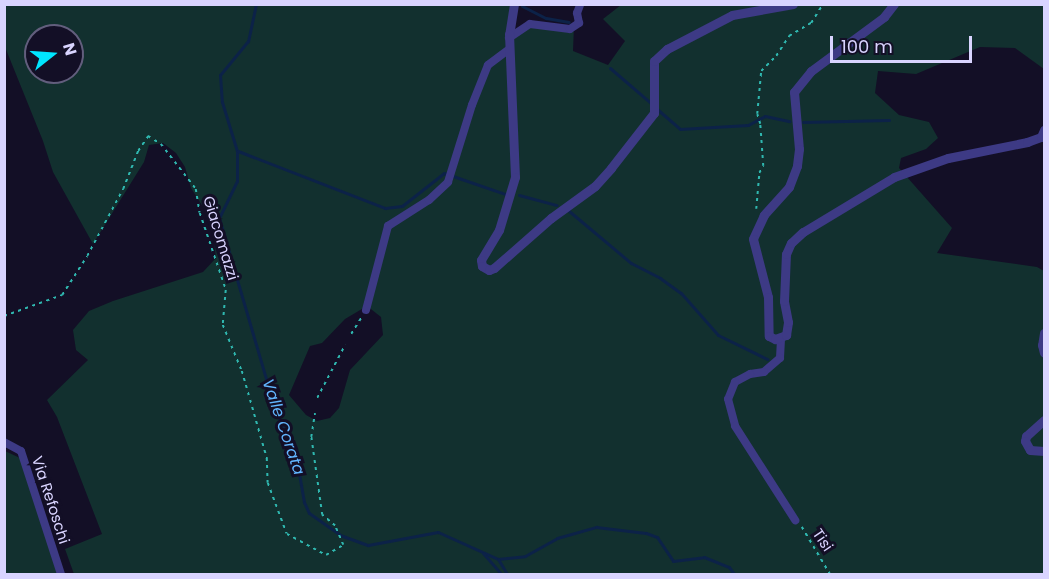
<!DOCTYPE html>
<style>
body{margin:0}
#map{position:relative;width:1049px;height:579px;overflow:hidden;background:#130f26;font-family:Poppins,sans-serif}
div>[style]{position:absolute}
.green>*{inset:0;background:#12302f}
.stream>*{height:3px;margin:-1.5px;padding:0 1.5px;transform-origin:1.5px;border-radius:1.5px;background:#0c2248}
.path>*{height:1.5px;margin-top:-0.75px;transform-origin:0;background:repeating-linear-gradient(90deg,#2fb8b0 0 3px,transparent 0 7.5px)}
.minor>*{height:8px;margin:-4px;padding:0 4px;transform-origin:4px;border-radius:4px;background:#3d3a85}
.tertiary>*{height:9px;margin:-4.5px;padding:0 4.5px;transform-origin:4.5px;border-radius:4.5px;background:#3d3a85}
span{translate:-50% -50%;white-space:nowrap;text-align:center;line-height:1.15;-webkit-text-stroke:6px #130f26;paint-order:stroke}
.street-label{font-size:15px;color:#d9d4ff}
.water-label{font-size:16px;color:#62b6ff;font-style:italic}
.frame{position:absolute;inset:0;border:6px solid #d9d4ff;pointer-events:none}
.north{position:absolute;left:24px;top:24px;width:60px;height:60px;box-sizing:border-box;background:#130f26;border:2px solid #625e7d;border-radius:50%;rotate:73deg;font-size:16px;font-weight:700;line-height:24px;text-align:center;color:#d9d4ff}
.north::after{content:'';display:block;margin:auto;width:21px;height:27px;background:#00e5ff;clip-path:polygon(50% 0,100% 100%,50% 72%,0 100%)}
.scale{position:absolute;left:830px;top:36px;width:142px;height:27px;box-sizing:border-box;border:3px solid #d9d4ff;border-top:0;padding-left:8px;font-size:18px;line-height:21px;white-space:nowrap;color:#d9d4ff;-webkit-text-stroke:4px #130f26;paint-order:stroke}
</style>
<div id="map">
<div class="green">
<i style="clip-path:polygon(evenodd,514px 4px,510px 31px,537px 22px,574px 26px,573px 51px,608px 65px,625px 41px,603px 19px,621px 5px,1044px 5px,1044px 69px,1015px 48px,980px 47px,916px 74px,878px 71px,875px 93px,899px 115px,929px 122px,938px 138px,926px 149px,901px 158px,899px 168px,952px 228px,937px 253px,1037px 267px,1044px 271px,1044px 574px,74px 574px,65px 549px,102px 534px,57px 417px,47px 400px,88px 360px,76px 350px,73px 330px,89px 311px,113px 301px,203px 272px,216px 258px,213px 234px,205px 210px,191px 188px,185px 167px,176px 153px,163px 143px,149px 145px,144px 162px,93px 244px,53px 172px,43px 141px,5px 47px,5px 5px,514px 4px,36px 36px,72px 36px,72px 72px,36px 72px,36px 36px,514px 4px,367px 306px,381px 317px,383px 335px,350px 370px,339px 408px,330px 418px,317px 421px,306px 415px,289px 395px,310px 346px,322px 343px,345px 319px,367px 306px)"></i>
<i style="clip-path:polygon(5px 451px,20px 458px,59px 574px,5px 574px)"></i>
</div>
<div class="stream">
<i style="left:256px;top:4px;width:38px;rotate:102deg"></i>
<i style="left:248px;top:41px;width:44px;rotate:129.5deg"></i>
<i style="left:220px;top:75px;width:27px;rotate:86deg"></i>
<i style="left:222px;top:102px;width:51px;rotate:73deg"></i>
<i style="left:237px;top:151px;width:30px;rotate:90deg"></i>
<i style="left:237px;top:181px;width:41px;rotate:115.9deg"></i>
<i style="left:219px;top:218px;width:196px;rotate:73.7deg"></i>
<i style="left:274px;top:406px;width:61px;rotate:67.7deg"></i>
<i style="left:297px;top:462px;width:41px;rotate:80.1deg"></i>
<i style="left:304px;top:502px;width:12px;rotate:66deg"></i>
<i style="left:309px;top:513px;width:38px;rotate:35deg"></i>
<i style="left:340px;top:535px;width:30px;rotate:20deg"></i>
<i style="left:368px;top:545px;width:71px;rotate:-10.5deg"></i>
<i style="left:438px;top:532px;width:66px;rotate:24.2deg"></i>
<i style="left:498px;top:559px;width:27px;rotate:-6deg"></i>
<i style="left:525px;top:556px;width:37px;rotate:-29deg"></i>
<i style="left:557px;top:538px;width:41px;rotate:-15.8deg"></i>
<i style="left:596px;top:527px;width:50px;rotate:6.8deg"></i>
<i style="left:646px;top:533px;width:12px;rotate:20deg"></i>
<i style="left:657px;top:537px;width:29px;rotate:56deg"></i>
<i style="left:673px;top:561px;width:31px;rotate:-7deg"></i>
<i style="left:704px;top:557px;width:27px;rotate:22deg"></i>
<i style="left:729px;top:567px;width:9px;rotate:54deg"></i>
<i style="left:522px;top:6px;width:27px;rotate:27deg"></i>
<i style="left:546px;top:18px;width:23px;rotate:10deg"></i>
<i style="left:610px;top:68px;width:55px;rotate:40.6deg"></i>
<i style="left:657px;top:109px;width:30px;rotate:41deg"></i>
<i style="left:680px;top:129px;width:68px;rotate:-3.4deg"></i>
<i style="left:748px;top:125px;width:19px;rotate:-28deg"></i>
<i style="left:765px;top:116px;width:25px;rotate:12deg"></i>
<i style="left:803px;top:122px;width:86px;rotate:-1.3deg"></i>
<i style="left:238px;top:151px;width:158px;rotate:21.2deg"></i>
<i style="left:385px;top:208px;width:17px;rotate:-7deg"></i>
<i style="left:402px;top:206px;width:53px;rotate:-38.2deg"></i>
<i style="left:444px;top:173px;width:65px;rotate:19deg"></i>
<i style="left:519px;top:195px;width:39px;rotate:15deg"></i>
<i style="left:569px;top:211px;width:81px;rotate:40deg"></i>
<i style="left:631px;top:263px;width:33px;rotate:27deg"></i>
<i style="left:660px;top:278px;width:26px;rotate:36deg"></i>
<i style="left:681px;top:293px;width:56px;rotate:48.6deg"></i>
<i style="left:718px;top:335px;width:55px;rotate:26.1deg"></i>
<i style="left:483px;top:553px;width:28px;rotate:49deg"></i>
<i style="left:498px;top:559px;width:17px;rotate:59deg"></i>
</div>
<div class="path">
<i style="left:756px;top:209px;width:36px;rotate:-85deg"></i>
<i style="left:759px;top:173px;width:8px;rotate:-60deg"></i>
<i style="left:763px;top:166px;width:42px;rotate:-94.1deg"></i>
<i style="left:760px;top:124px;width:10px;rotate:-107deg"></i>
<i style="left:757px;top:114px;width:43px;rotate:-84.7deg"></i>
<i style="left:761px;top:71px;width:21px;rotate:-45deg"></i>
<i style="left:776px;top:56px;width:24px;rotate:-57deg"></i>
<i style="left:789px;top:36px;width:26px;rotate:-31deg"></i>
<i style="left:811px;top:23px;width:22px;rotate:-58deg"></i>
<i style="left:4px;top:316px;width:62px;rotate:-19.9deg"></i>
<i style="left:62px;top:295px;width:46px;rotate:-57.3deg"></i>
<i style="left:87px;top:256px;width:76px;rotate:-61.8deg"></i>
<i style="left:123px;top:189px;width:41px;rotate:-68.5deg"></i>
<i style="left:138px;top:151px;width:18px;rotate:-56deg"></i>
<i style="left:148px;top:136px;width:15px;rotate:32deg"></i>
<i style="left:161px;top:144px;width:57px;rotate:52.1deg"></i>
<i style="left:196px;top:189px;width:24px;rotate:81deg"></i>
<i style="left:200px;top:213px;width:81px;rotate:71.3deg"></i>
<i style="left:226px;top:290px;width:35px;rotate:95deg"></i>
<i style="left:223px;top:325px;width:50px;rotate:67.6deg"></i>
<i style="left:242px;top:371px;width:91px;rotate:74deg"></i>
<i style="left:267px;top:458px;width:25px;rotate:88deg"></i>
<i style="left:268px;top:483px;width:54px;rotate:69.6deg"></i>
<i style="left:287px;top:534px;width:44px;rotate:28.3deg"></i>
<i style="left:326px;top:555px;width:20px;rotate:-30deg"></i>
<i style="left:343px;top:545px;width:21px;rotate:-113deg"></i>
<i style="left:335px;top:526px;width:17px;rotate:-140deg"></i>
<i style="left:322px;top:515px;width:79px;rotate:-98deg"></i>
<i style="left:311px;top:437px;width:24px;rotate:-81deg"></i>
<i style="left:351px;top:334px;width:19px;rotate:-58deg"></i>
<i style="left:317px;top:398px;width:60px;rotate:-62.2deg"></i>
<i style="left:802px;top:527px;width:55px;rotate:59.2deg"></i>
</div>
<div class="minor">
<i style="left:509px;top:38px;width:25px;rotate:-34deg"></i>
<i style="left:530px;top:24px;width:40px;rotate:7.1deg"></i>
<i style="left:570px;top:29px;width:11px;rotate:-34deg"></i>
<i style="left:579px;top:23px;width:10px;rotate:-101deg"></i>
<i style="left:577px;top:13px;width:9px;rotate:-69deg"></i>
<i style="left:366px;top:310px;width:87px;rotate:-75.3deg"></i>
<i style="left:388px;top:226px;width:49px;rotate:-32.4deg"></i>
<i style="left:429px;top:200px;width:26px;rotate:-43deg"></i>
<i style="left:448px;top:182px;width:81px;rotate:-72.7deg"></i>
<i style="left:472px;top:105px;width:43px;rotate:-68.2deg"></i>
<i style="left:488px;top:65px;width:26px;rotate:-37deg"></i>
<i style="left:781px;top:339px;width:19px;rotate:93deg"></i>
<i style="left:780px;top:358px;width:21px;rotate:139deg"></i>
<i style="left:764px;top:372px;width:14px;rotate:172deg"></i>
<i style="left:750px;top:374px;width:17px;rotate:152deg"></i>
<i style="left:735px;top:382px;width:18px;rotate:112deg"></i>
<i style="left:728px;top:399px;width:28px;rotate:75deg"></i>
<i style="left:735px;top:426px;width:112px;rotate:57.4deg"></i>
<i style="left:4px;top:442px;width:19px;rotate:28deg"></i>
<i style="left:21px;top:451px;width:129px;rotate:72deg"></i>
</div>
<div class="tertiary">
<i style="left:514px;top:4px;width:30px;rotate:99deg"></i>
<i style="left:509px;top:34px;width:143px;rotate:87.6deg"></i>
<i style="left:515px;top:177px;width:55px;rotate:106.8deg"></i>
<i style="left:499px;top:230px;width:35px;rotate:121deg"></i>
<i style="left:481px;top:260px;width:6px;rotate:81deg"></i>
<i style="left:482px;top:266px;width:8px;rotate:30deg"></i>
<i style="left:489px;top:270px;width:5px;rotate:-22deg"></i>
<i style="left:494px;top:268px;width:76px;rotate:-41.3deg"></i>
<i style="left:551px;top:218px;width:54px;rotate:-36deg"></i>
<i style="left:595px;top:186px;width:24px;rotate:-48deg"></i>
<i style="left:611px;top:168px;width:70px;rotate:-52deg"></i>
<i style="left:654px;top:113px;width:52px;rotate:-90deg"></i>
<i style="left:654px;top:61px;width:18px;rotate:-43deg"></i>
<i style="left:667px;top:49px;width:73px;rotate:-27.6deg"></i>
<i style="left:732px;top:15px;width:62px;rotate:-10.2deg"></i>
<i style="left:894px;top:4px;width:16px;rotate:128deg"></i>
<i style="left:884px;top:17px;width:91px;rotate:143.5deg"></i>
<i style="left:811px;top:71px;width:27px;rotate:129deg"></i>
<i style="left:794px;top:92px;width:57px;rotate:85deg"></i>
<i style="left:799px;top:149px;width:17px;rotate:97deg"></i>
<i style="left:797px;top:166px;width:22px;rotate:111deg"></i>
<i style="left:789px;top:187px;width:38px;rotate:132deg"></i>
<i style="left:764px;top:215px;width:26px;rotate:115deg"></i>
<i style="left:753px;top:239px;width:60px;rotate:75.5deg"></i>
<i style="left:768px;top:297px;width:39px;rotate:89deg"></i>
<i style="left:769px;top:336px;width:7px;rotate:27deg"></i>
<i style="left:775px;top:339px;width:12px;rotate:-20deg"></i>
<i style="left:786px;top:335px;width:13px;rotate:-81deg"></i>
<i style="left:788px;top:322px;width:21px;rotate:-101deg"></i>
<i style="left:784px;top:301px;width:47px;rotate:-87.6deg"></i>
<i style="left:786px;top:254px;width:12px;rotate:-66deg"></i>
<i style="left:791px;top:243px;width:16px;rotate:-43deg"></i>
<i style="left:803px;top:232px;width:106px;rotate:-31.1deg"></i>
<i style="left:894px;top:177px;width:57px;rotate:-19.4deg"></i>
<i style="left:948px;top:158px;width:81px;rotate:-11.4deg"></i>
<i style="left:1027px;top:142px;width:15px;rotate:-20deg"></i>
<i style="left:1041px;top:137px;width:8px;rotate:-67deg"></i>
<i style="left:1044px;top:333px;width:12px;rotate:99deg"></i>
<i style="left:1042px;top:345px;width:8px;rotate:76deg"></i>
<i style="left:1044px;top:420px;width:24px;rotate:138deg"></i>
<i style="left:1026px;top:436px;width:5px;rotate:101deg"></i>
<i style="left:1025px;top:441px;width:10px;rotate:61deg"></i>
<i style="left:1030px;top:450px;width:14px;rotate:4deg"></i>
</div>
<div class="street-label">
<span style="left:221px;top:238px;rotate:73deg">Giacomazzi</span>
<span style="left:51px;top:500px;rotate:72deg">Via Refoschi</span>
<span style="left:823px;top:540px;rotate:56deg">Tisi</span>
</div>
<div class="water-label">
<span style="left:283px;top:427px;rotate:71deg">Valle Corata</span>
</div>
<div class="frame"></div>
<div class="north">N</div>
<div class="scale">100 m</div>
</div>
